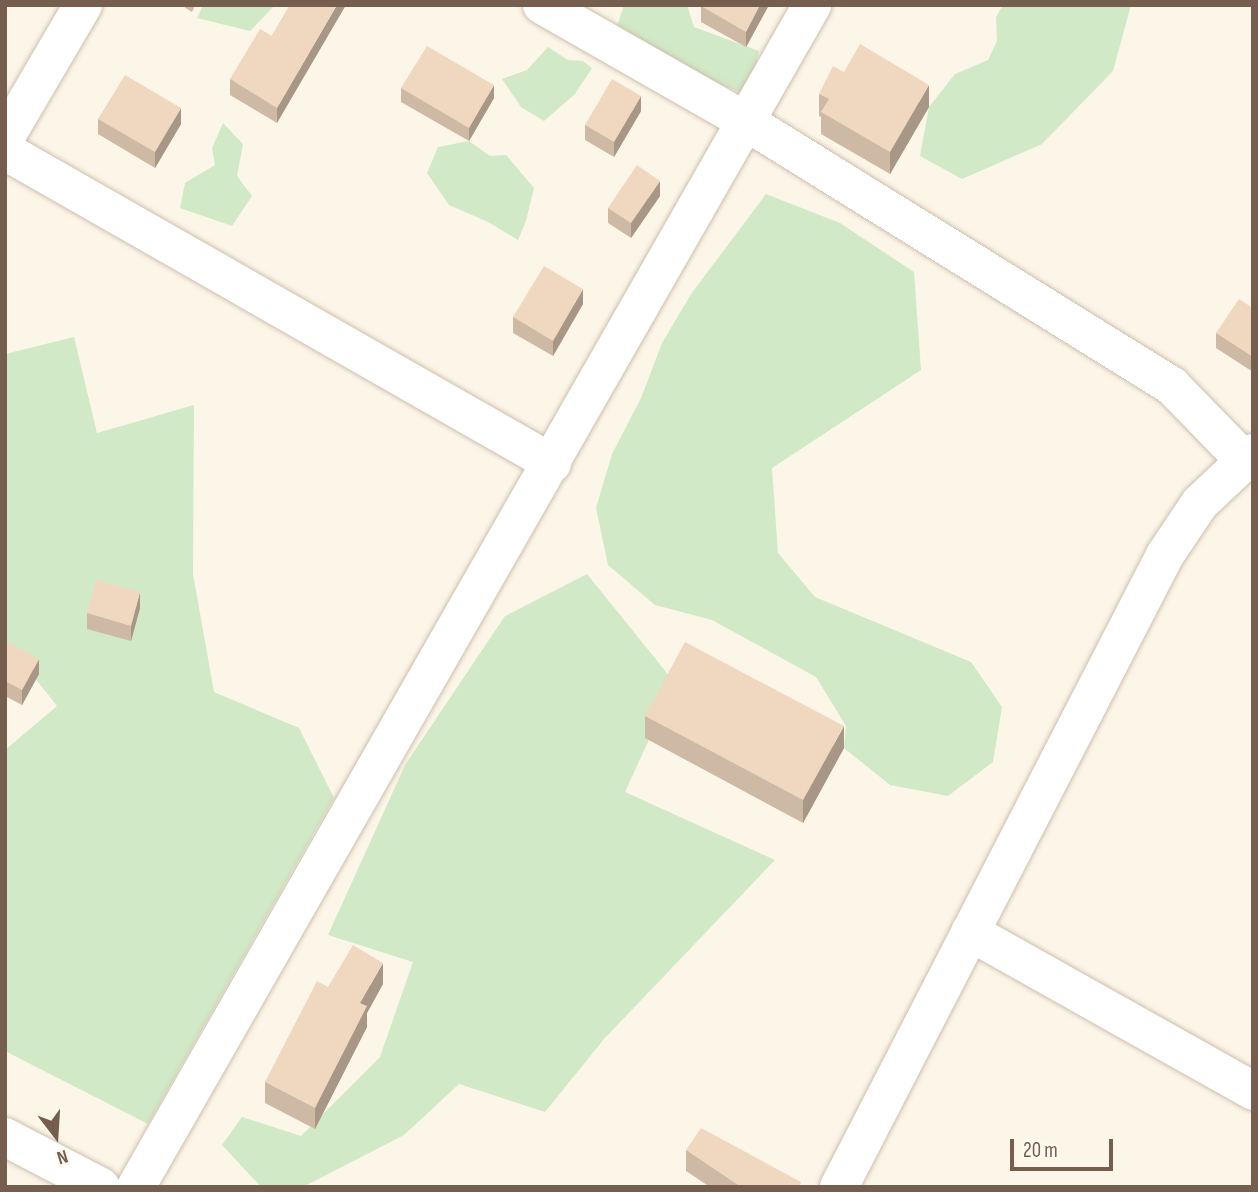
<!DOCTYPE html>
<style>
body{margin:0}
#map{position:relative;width:1258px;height:1192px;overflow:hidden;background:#fcf6e8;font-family:"Sofia Sans Condensed",sans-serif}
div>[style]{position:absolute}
.green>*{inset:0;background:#d1e9c6}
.roads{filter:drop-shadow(0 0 2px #cdbeae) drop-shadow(0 0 2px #cdbeae)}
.street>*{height:38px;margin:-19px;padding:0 19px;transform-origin:19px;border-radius:19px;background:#fff}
.secondary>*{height:38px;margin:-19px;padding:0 19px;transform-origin:19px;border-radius:19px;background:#fff}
.wall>*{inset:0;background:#ceb9a5}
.shaded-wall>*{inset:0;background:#a89686}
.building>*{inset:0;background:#f0d7c0}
span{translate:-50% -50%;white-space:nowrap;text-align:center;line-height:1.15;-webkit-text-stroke:5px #fef9ee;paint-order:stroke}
.frame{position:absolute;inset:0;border:7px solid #755e4d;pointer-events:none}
.north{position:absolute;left:21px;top:1101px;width:70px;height:70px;-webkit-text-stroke:5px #fef9ee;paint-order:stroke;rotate:163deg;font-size:19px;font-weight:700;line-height:28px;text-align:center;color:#755e4d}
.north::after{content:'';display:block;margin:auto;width:24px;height:32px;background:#755e4d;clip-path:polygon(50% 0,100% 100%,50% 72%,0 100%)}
.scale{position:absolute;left:1010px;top:1139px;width:103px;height:32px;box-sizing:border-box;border:4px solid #755e4d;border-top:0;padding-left:9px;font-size:21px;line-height:24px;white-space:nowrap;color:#755e4d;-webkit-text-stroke:5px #fef9ee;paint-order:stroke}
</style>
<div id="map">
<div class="green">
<i style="clip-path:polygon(203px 5px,275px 5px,250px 31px,197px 18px)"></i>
<i style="clip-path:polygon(624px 5px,687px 5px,694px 27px,759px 51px,748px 95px,669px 65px,617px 26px)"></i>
<i style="clip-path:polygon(1003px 5px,1131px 5px,1113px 71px,1042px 144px,962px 179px,920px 156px,929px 107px,955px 74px,988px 60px,997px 41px,996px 17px)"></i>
<i style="clip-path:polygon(548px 47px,568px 60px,583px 61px,592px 68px,575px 94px,544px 121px,521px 107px,502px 79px,527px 70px)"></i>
<i style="clip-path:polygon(223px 123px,243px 144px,237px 176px,252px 196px,232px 226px,180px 208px,185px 183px,215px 165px,212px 148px)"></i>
<i style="clip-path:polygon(469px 141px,490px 156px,506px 155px,534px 188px,526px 221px,518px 240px,488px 222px,449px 205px,427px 173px,438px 147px)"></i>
<i style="clip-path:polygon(766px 194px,840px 223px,914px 272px,921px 370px,772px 468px,778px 553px,815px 597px,971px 662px,1002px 707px,993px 762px,948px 796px,890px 785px,844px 748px,846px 726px,816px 677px,712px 620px,655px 605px,608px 565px,596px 508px,612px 454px,641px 398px,662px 343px,691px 294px)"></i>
<i style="clip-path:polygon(74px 337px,97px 433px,194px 405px,193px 574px,214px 692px,299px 728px,334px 798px,148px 1124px,5px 1051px,5px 750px,57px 706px,5px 640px,5px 354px)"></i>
<i style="clip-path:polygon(587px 574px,675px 683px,625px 792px,775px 860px,604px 1039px,545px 1112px,459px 1084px,404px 1135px,303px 1187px,261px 1187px,222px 1145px,242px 1117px,301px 1136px,380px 1057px,413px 962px,328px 935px,405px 765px,505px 616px)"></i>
</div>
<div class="roads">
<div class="street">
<i style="left:542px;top:5px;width:234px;rotate:29.7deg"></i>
<i style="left:745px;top:121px;width:503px;rotate:31.82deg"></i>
<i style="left:1172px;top:386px;width:102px;rotate:45.8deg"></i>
<i style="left:5px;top:138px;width:154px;rotate:-59.6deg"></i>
<i style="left:5px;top:151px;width:630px;rotate:29.7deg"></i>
<i style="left:970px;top:932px;width:325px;rotate:29.3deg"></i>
<i style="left:136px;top:1187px;width:1362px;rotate:-60.23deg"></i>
<i style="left:839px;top:1187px;width:711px;rotate:-62.71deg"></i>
<i style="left:1165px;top:555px;width:63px;rotate:-56.1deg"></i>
<i style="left:1200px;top:503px;width:73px;rotate:-43.3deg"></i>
</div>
<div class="secondary">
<i style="left:5px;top:1137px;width:108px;rotate:27.5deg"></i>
</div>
</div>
<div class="wall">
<i style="clip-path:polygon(181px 5px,195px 5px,192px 12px)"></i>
<i style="clip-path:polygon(290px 5px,277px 123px,230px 95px,230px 79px,272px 36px)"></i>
<i style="clip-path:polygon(701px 5px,769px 5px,746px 47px,701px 22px)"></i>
<i style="clip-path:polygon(844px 72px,929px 107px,890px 174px,821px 134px,821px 117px,819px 116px,819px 94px)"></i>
<i style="clip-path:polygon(401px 88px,494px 98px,469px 141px,401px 102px)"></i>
<i style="clip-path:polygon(641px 111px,614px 157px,585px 140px,585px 125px)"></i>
<i style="clip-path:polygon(98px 119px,181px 124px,155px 168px,98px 134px)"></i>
<i style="clip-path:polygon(660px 196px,631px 238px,608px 223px,608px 208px)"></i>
<i style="clip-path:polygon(583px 304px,553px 356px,513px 333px,513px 317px)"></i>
<i style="clip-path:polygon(1253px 308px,1253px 372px,1216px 348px,1216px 333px)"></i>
<i style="clip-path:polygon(140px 608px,131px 641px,87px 629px,87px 613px)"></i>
<i style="clip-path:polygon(5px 641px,39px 674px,22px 705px,5px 696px)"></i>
<i style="clip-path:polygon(645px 716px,844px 748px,803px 823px,645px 738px)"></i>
<i style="clip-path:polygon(383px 984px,367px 1013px,367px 1027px,315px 1129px,265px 1103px,265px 1082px,328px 987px)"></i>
<i style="clip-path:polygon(686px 1150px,801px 1187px,710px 1187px,686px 1171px)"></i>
</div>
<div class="shaded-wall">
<i style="clip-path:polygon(337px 5px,346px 5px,277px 123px,277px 108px)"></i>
<i style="clip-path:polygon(760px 5px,769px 5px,746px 47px,746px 32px)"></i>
<i style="clip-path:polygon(494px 85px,494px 98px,469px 141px,469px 128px)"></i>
<i style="clip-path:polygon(929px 85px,929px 107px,890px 174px,890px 152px)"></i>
<i style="clip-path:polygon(641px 96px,641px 111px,614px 157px,614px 142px)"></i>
<i style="clip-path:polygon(181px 108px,181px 124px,155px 168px,155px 152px)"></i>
<i style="clip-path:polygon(660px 181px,660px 196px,631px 238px,631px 223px)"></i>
<i style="clip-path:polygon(583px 289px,583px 304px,553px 356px,553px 341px)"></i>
<i style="clip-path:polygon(140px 592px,140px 608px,131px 641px,131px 626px)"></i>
<i style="clip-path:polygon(39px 659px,39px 674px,22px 705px,22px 690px)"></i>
<i style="clip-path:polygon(844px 726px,844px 748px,803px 823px,803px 800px)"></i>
<i style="clip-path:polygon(383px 963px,383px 984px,367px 1013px,367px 1027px,315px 1129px,315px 1108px,360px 1003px)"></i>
</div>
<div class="building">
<i style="clip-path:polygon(290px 5px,337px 5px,277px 108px,230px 79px,260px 29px,272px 36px)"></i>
<i style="clip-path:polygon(701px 5px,760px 5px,746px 32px,701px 6px)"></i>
<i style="clip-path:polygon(860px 44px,929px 85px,890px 152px,821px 112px,829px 99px,819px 94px,833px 66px,844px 72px)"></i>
<i style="clip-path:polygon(427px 46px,494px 85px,469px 128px,401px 88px)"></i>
<i style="clip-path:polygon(125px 75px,181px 108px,155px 152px,98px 119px)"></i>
<i style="clip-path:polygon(612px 79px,641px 96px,614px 142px,585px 125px)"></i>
<i style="clip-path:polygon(637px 165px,660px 181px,631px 223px,608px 208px)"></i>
<i style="clip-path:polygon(544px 266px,583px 289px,553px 341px,513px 317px)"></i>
<i style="clip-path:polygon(1239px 299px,1253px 308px,1253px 357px,1216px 333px)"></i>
<i style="clip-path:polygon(96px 580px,140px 592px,131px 626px,87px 613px)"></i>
<i style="clip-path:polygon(5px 641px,39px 659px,22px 690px,5px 681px)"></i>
<i style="clip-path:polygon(685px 642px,844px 726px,803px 800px,645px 716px)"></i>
<i style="clip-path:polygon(353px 945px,383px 963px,360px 1003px,367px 1006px,315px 1108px,265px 1082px,317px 981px,328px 987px)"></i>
<i style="clip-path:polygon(701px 1128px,801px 1182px,799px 1187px,737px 1187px,738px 1185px,686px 1150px)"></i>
</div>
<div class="frame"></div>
<div class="north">N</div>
<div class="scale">20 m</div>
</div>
